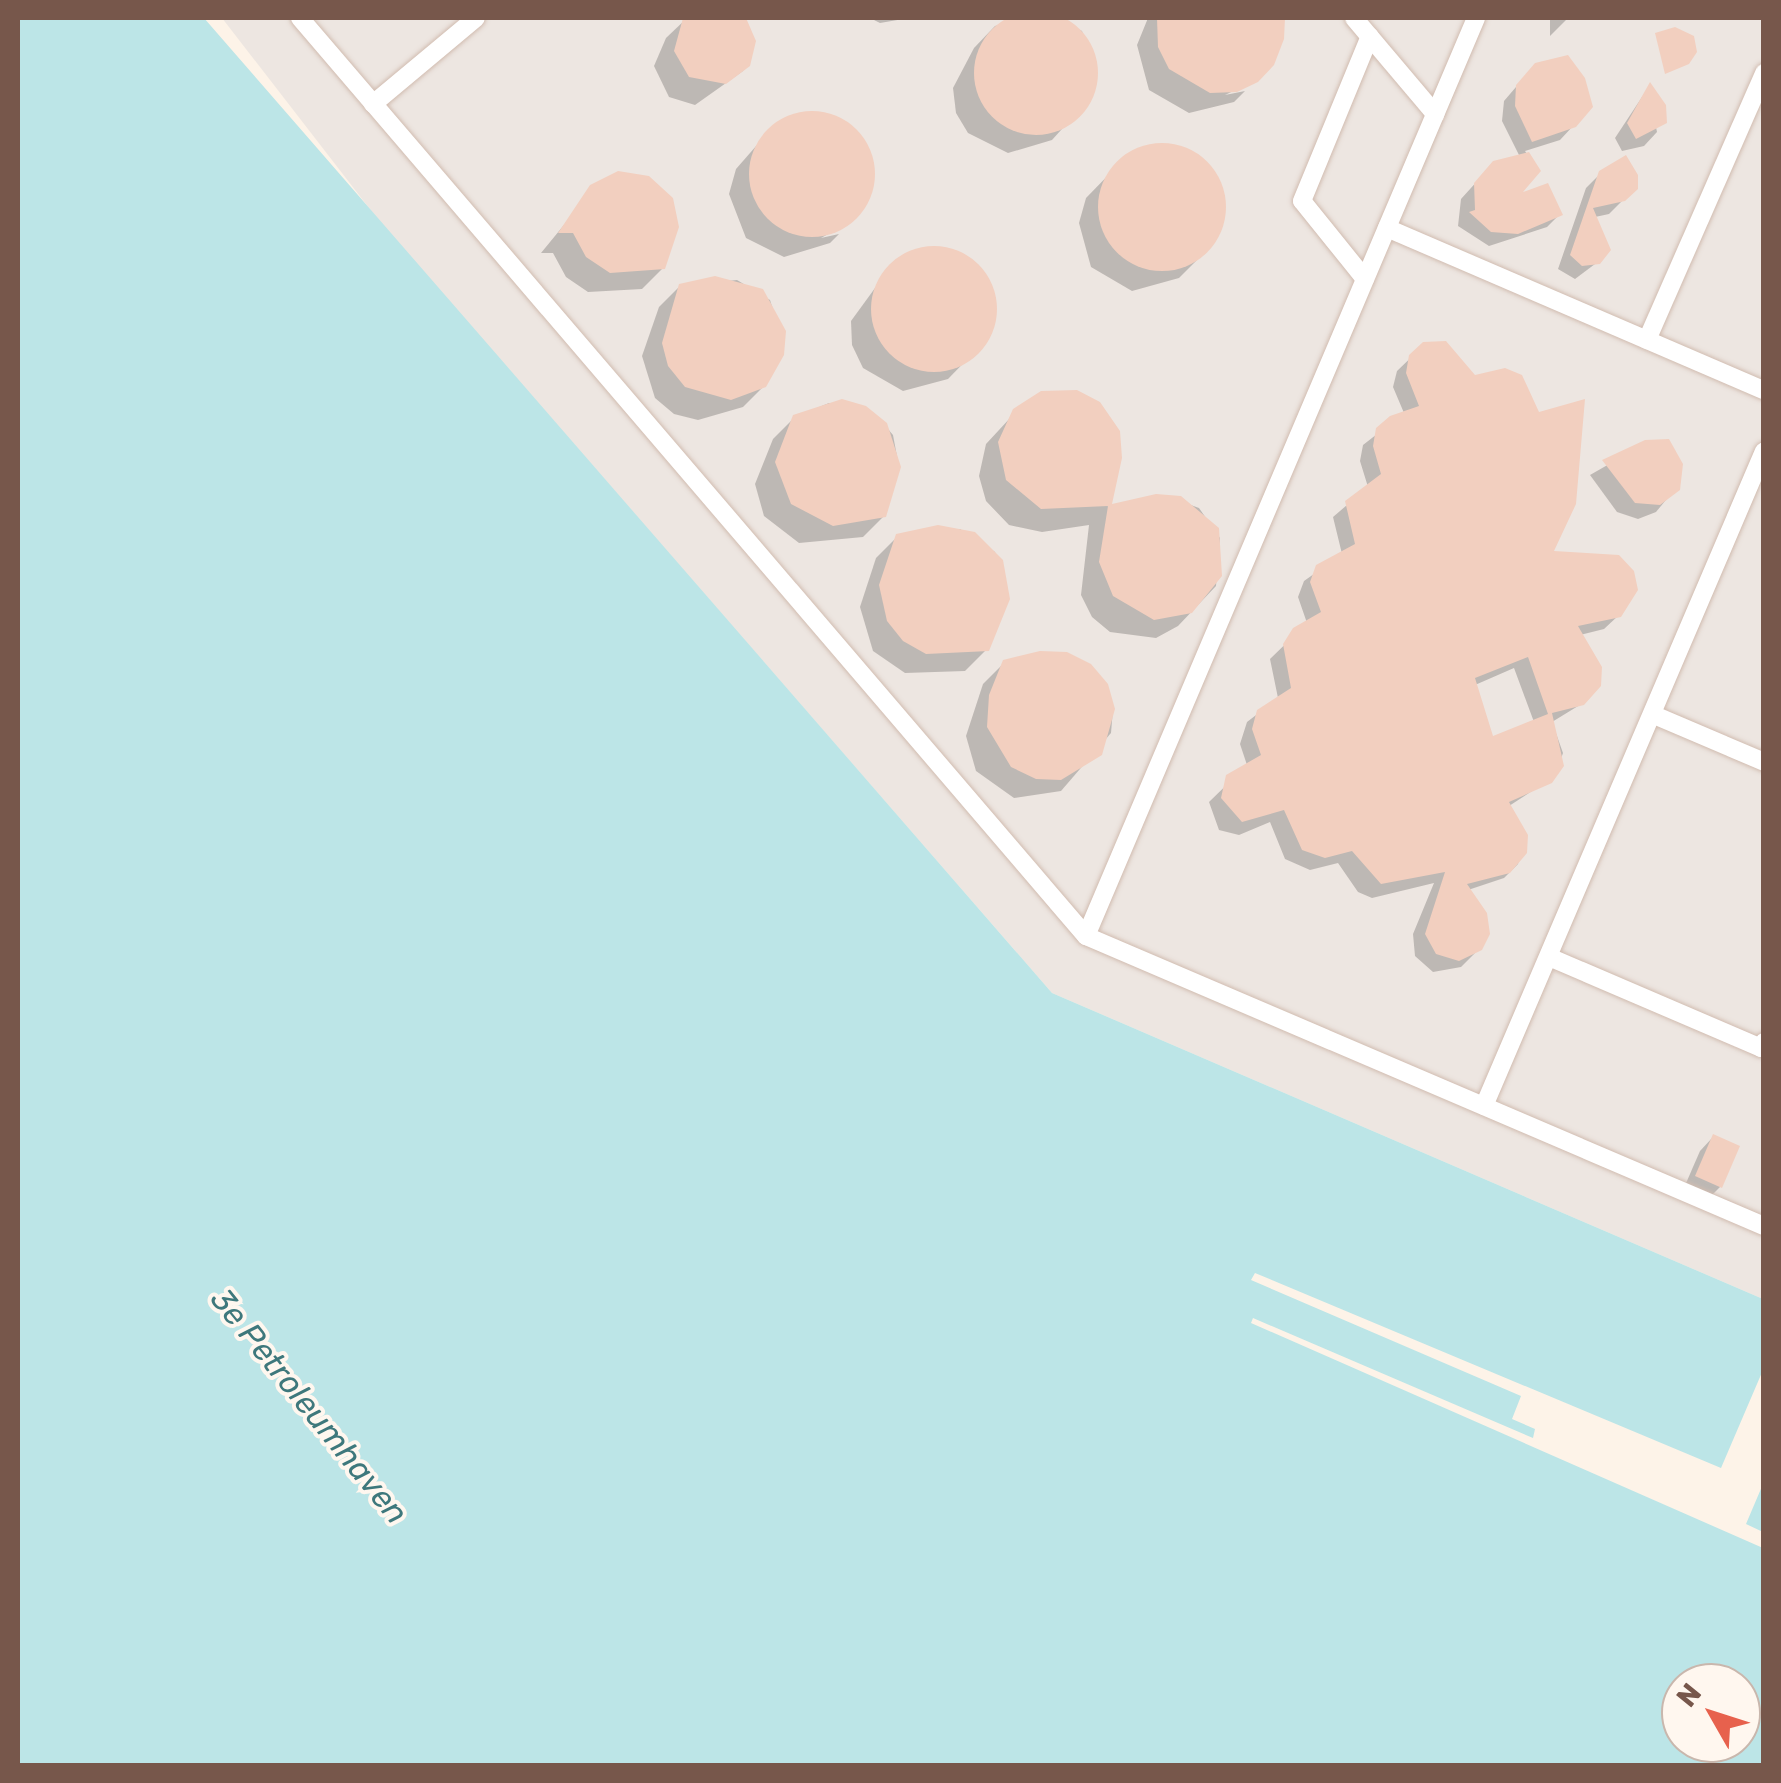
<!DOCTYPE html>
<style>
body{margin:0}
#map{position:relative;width:1781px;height:1783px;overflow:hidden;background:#fdf3e8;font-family:Rubik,sans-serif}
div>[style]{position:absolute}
.industrial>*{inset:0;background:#ede6e1}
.water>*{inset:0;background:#bce5e7}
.pier>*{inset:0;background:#fdf3e8}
.shadow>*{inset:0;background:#0003}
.building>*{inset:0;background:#f2cfbf}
.round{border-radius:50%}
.roads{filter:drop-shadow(0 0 2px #d1bcb0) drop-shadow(0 0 2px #d1bcb0)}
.lane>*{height:18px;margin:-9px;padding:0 9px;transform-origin:9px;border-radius:9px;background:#fff}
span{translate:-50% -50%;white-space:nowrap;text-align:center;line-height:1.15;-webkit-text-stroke:8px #fff7ef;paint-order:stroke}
.water-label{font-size:32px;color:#3e787c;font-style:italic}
.frame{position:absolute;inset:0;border:20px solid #77574b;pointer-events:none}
.north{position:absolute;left:1661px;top:1663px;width:100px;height:100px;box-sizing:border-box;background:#fff7ef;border:2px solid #c9b7ad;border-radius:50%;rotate:309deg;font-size:28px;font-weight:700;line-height:40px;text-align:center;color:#77574b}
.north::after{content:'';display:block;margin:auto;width:35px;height:45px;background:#e7614d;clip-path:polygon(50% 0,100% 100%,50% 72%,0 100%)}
</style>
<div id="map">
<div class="industrial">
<i style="clip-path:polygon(222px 18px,1763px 18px,1763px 1299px,1052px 993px,376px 217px)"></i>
</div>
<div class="water">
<i style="clip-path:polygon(evenodd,18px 18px,204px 18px,1052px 993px,1763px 1299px,1763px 1765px,18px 1765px,18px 18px,1681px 1683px,1741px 1683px,1741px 1743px,1681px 1743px,1681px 1683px)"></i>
</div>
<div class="pier">
<i style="clip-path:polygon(1255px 1273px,1721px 1468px,1763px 1370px,1763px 1484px,1746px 1524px,1763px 1532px,1763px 1548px,1251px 1323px,1253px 1318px,1533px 1438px,1535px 1429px,1512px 1419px,1521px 1396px,1251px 1280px)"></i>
</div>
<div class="shadow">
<i style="clip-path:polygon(687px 18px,741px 18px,753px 42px,743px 71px,695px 105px,669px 97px,654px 66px,666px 38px)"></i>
<i style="clip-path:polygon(870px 18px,909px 18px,880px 23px)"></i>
<i style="clip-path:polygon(1021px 18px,1055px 18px,1082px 31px,1096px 74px,1089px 99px,1052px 140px,1008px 153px,968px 133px,956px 113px,953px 88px,974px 48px,995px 26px)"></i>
<i style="clip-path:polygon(1148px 18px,1280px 18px,1281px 38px,1256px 80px,1225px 95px,1245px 91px,1234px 102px,1189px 113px,1149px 90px,1137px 45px)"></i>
<i style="clip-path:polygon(1550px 18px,1568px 18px,1550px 36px)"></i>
<i style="clip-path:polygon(1522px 80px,1574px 125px,1560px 140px,1525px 151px,1538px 170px,1515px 198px,1560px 214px,1547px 227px,1489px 246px,1458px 226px,1461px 199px,1480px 178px,1520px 157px,1502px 121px,1504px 101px)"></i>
<i style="clip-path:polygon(1648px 88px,1657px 132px,1644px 146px,1622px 151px,1615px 138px)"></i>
<i style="clip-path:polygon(814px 113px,839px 119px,859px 135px,873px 180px,851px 221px,821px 238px,839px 234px,830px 243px,784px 257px,746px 238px,729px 194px,736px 169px,772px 128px)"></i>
<i style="clip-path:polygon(1170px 146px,1211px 169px,1222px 191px,1224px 215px,1201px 256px,1179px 278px,1132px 291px,1091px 267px,1079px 223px,1086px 198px,1124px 159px)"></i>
<i style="clip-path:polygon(1601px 173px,1635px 188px,1609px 214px,1595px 217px,1603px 258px,1575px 279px,1558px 269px,1586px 188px)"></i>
<i style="clip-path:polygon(600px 181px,663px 268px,642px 289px,588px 292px,566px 277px,553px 253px,541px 253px)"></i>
<i style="clip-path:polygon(939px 248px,980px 269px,994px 314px,984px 342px,948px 379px,903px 391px,863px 368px,852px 345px,851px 321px,894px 262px)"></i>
<i style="clip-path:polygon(737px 280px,770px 300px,784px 344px,764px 386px,743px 407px,698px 420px,674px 414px,655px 398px,642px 356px,659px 307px,680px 286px)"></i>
<i style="clip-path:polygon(evenodd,1424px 345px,1550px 553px,1619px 615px,1604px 629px,1580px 635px,1583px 703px,1552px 722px,1563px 753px,1555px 776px,1509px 806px,1525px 835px,1518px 864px,1504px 878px,1468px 890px,1475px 953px,1461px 967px,1433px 972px,1415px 956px,1413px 934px,1434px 883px,1372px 898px,1358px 892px,1338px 863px,1310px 870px,1285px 859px,1270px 822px,1239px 835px,1219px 830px,1209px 802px,1247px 765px,1240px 744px,1247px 722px,1278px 698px,1270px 659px,1307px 623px,1298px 597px,1304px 581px,1342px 554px,1333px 517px,1368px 487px,1360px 461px,1363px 445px,1404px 413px,1393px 387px,1397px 371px,1424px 345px,1514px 668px,1534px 722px,1491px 739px,1475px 685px,1514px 668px)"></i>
<i style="clip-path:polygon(1054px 391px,1088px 397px,1108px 507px,1166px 496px,1199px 508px,1220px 538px,1216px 586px,1178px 626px,1156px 638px,1110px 632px,1092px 617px,1081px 595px,1089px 525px,1042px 532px,1009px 525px,986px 501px,979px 476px,986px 444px,1024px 403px)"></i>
<i style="clip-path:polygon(829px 403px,854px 404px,876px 415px,893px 435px,899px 467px,884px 516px,863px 537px,799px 543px,764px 516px,755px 484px,773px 439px,795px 417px)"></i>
<i style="clip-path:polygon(1646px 443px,1680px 483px,1656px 512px,1638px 519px,1617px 512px,1590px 475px)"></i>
<i style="clip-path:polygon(960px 529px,995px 552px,1007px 598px,987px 649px,965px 671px,905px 673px,873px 651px,860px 607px,876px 558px,897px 537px)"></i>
<i style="clip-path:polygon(1004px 663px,1113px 709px,1111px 733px,1061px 791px,1014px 798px,976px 771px,966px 736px,983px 684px)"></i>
<i style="clip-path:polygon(1713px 1137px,1720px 1187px,1707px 1200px,1683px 1190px,1700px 1151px)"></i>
</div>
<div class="building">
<i class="round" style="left:974px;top:11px;width:124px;height:124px"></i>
<i style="clip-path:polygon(683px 18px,746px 18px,756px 41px,750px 66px,726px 84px,689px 77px,674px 51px)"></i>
<i style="clip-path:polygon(1157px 18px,1285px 18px,1284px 39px,1274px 65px,1258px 82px,1237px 92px,1210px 93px,1169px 69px,1158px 47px)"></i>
<i style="clip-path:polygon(1675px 27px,1694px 36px,1697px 52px,1689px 64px,1665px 74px,1655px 33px)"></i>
<i style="clip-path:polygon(1568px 55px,1585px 78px,1593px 107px,1576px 127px,1532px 142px,1515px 106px,1516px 85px,1535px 63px)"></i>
<i style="clip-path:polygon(1650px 82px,1666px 105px,1667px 123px,1636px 139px,1627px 123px)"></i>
<i class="round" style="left:749px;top:111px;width:126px;height:126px"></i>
<i class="round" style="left:1098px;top:143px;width:128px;height:128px"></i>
<i style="clip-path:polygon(1529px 152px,1541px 171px,1523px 192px,1548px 183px,1563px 215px,1518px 234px,1491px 232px,1469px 212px,1475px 210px,1474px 183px,1493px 161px)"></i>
<i style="clip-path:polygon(1626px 155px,1638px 175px,1638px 189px,1625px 201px,1593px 208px,1611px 250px,1600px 264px,1582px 266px,1570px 255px,1599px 171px)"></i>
<i style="clip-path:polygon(618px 171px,649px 176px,673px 198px,679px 227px,665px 269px,610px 273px,586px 257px,573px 233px,558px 233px,590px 185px)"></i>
<i class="round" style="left:871px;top:246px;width:126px;height:126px"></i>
<i style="clip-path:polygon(715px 276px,763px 289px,786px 331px,784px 355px,766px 387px,731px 400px,685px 387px,668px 366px,662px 343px,679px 284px)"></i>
<i style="clip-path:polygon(evenodd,1446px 341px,1475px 375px,1505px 368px,1522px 375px,1539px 412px,1585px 399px,1576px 504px,1554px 551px,1619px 555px,1634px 571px,1638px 590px,1621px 617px,1578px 626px,1602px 667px,1601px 686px,1584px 705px,1552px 713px,1564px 766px,1552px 783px,1509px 802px,1528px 835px,1527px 853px,1510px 873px,1467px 884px,1487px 913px,1490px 934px,1482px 950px,1459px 961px,1436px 954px,1425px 934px,1445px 872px,1381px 884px,1352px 851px,1325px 858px,1302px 850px,1284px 810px,1242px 822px,1221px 798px,1226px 775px,1261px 755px,1252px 729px,1257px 710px,1291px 688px,1283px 644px,1293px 628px,1321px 612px,1310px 582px,1316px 565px,1355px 544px,1345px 501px,1381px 474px,1373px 446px,1376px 428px,1390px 416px,1419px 406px,1406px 373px,1409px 355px,1423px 342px,1446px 341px,1528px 657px,1548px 714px,1493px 736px,1475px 678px,1528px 657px)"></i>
<i style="clip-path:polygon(1077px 390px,1100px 402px,1120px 431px,1122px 458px,1112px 504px,1156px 494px,1181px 496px,1219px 528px,1222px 576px,1192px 613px,1154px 620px,1113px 596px,1099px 562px,1108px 506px,1041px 509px,1006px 480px,998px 442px,1013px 409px,1041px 391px)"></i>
<i style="clip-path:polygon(842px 399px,866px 406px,887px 423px,901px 467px,886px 517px,833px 526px,791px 504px,775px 462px,793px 415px)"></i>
<i style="clip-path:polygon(1669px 439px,1683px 464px,1680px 490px,1660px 505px,1635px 503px,1602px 460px,1645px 440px)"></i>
<i style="clip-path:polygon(938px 525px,975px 532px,1003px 560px,1010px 599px,989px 651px,926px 654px,903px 641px,887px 621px,879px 585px,896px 534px)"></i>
<i style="clip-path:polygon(1040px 651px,1067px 652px,1091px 664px,1108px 684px,1115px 709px,1102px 755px,1061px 780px,1036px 779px,1011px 767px,987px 727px,989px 695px,1003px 660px)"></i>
<i style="clip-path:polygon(1713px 1134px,1740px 1146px,1722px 1188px,1695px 1176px)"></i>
</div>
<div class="roads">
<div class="lane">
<i style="left:300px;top:18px;width:1209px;rotate:49.43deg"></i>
<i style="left:1086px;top:936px;width:737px;rotate:23.16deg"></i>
<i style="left:1354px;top:18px;width:126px;rotate:49.8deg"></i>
<i style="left:373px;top:104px;width:134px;rotate:-39.9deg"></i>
<i style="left:1387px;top:228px;width:410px;rotate:23.3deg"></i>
<i style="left:1365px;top:279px;width:100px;rotate:-128.9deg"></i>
<i style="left:1302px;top:201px;width:178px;rotate:-67.6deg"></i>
<i style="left:1647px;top:340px;width:292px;rotate:-66.3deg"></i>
<i style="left:1654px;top:715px;width:120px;rotate:23.1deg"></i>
<i style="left:1086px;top:936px;width:997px;rotate:-66.98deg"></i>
<i style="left:1549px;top:957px;width:231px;rotate:23.2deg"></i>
<i style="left:1761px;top:1048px;width:7px;rotate:-63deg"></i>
<i style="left:1484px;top:1106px;width:712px;rotate:-66.85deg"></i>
</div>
</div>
<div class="water-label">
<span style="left:309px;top:1406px;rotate:51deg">3e Petroleumhaven</span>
</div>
<div class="frame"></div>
<div class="north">N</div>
</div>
